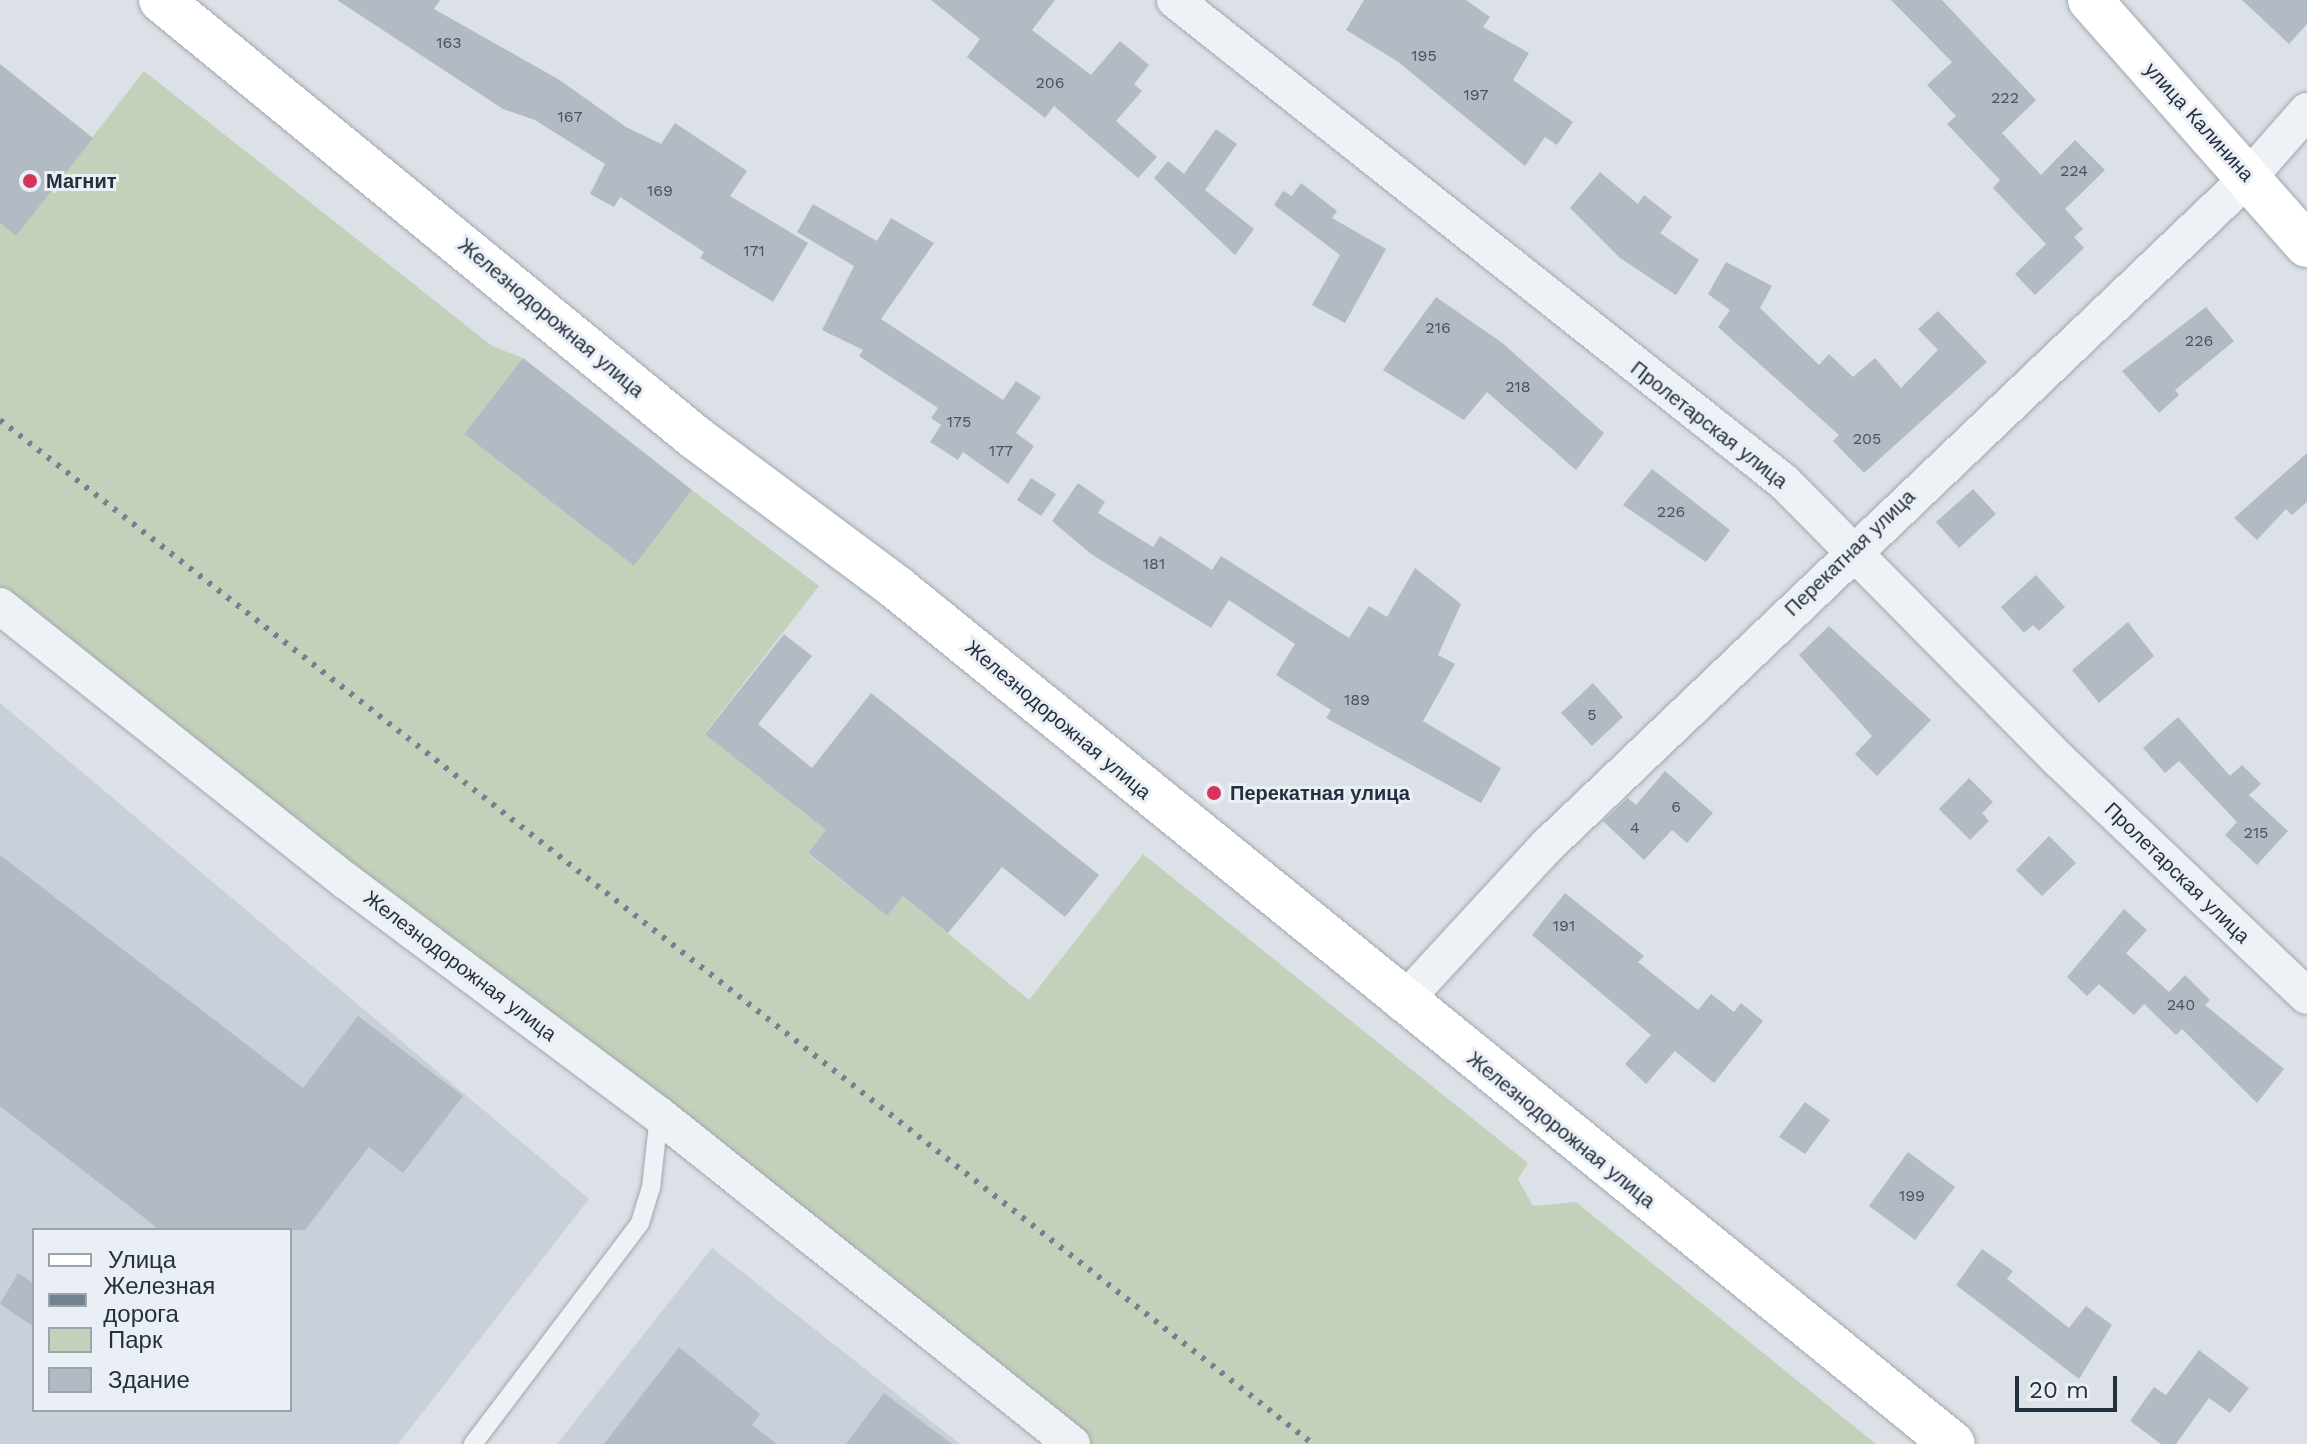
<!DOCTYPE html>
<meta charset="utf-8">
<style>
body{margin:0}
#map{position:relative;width:2307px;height:1444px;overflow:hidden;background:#dbe1e7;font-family:"Work Sans",sans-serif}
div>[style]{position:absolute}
.built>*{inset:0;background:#c9d0d9}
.green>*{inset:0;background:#c3d1bb}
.building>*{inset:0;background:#b2bac4}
.roads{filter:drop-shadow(0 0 2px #a0a8b1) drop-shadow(0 0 2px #a0a8b1)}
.lane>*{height:18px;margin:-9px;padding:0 9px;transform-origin:9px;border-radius:9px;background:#eef1f5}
.street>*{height:36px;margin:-18px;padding:0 18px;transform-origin:18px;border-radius:18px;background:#eef1f5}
.secondary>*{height:44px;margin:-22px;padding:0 22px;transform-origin:22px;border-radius:22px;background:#fff}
.rail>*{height:6px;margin-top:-3px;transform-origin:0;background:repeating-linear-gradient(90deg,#738191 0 4px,transparent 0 12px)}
.dots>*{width:22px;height:22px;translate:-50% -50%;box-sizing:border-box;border:4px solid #eaeff5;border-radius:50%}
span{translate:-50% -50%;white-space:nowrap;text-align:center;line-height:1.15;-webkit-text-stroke:6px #eaeff5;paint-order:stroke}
.number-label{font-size:16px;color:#485260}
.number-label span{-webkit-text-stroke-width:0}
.street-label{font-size:20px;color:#24303e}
.poi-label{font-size:20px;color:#24303e;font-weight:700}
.left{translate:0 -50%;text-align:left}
.legend{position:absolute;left:32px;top:1228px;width:260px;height:184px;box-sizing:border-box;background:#eaeff5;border:2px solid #9ba3ac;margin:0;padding:10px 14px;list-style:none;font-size:24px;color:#24303e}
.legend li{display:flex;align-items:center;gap:16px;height:40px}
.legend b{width:40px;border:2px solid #9ba3ac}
.scale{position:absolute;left:2015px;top:1376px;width:102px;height:36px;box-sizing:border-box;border:4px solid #24303e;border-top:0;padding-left:10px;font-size:24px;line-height:28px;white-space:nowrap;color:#24303e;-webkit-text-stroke:6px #eaeff5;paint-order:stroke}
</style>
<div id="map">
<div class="built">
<i style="clip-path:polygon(evenodd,0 703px,589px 1199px,398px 1444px,0 1444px,0 703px,34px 1230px,290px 1230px,290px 1410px,34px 1410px,34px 1230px)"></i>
<i style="clip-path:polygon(712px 1248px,960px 1444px,557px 1444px)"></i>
</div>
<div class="green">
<i style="clip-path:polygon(144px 71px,492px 346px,523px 358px,464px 434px,634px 566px,692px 490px,819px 586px,705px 733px,826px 830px,808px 854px,887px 916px,903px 896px,1029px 1000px,1143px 854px,1528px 1163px,1518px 1179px,1533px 1206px,1576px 1202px,1876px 1444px,1072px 1444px,0 606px,0 223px,16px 235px)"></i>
</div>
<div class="building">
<i style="clip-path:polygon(337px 0,440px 0,434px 9px,558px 79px,626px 127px,661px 144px,675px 123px,747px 171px,730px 196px,808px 243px,773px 302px,700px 258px,704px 252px,620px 197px,614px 207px,590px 194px,605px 164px,535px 120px,503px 109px)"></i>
<i style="clip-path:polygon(931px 0,1055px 0,1032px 30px,1091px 75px,1120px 41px,1149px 65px,1134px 84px,1142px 91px,1116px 121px,1157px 157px,1138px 178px,1054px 106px,1045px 118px,967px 57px,980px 39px)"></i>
<i style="clip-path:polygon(1364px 0,1466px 0,1490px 17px,1483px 27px,1529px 53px,1513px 80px,1573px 122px,1557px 145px,1545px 137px,1525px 166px,1397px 61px,1346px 30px)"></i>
<i style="clip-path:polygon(1891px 0,1942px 0,2036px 100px,2002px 133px,2041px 175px,2075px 140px,2105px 170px,2065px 209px,2083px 229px,2074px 237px,2084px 248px,2035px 295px,2015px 274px,2046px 244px,1993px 188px,2000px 180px,1947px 124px,1956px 116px,1927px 85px,1952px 62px)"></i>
<i style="clip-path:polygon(2242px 0,2307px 0,2307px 24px,2289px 44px)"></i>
<i style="clip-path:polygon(0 64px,93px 138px,16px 236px,0 223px)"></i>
<i style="clip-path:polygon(1216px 129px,1237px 144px,1205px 190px,1254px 229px,1235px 255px,1154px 178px,1168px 161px,1184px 174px)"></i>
<i style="clip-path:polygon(1600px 172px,1638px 204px,1644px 195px,1672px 217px,1660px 233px,1699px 260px,1676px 295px,1620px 258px,1570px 208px)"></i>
<i style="clip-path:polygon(1301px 183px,1337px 211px,1332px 218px,1386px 249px,1345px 323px,1312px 305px,1340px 255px,1274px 205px,1283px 191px,1292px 196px)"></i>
<i style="clip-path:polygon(813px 204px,877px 241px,891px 218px,934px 243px,881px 319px,1003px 400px,1016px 381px,1041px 397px,1016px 433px,1034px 446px,1008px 484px,963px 452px,958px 460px,930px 442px,941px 425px,931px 418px,938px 408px,859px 356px,863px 350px,822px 330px,854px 266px,797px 232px)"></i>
<i style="clip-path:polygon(1726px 262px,1772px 286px,1760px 308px,1819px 365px,1829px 354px,1853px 377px,1875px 358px,1901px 388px,1938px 350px,1918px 329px,1938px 311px,1987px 362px,1864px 473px,1833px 441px,1839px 435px,1718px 327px,1730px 310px,1708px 294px)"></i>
<i style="clip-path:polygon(1436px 297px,1501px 342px,1604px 433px,1576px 470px,1487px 392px,1464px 420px,1383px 370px)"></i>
<i style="clip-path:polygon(2206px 307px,2234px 341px,2175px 390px,2179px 395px,2159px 413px,2122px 371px)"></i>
<i style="clip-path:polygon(523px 358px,692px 490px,634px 566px,464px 434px)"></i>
<i style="clip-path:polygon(2307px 453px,2307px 502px,2292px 515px,2286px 509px,2257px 540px,2234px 518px)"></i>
<i style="clip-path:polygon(1652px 469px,1730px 530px,1706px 562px,1623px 505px)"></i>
<i style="clip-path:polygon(1031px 478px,1056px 494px,1041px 516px,1017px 500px)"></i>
<i style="clip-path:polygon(1078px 483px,1105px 502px,1098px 513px,1153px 547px,1160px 536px,1212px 570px,1221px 556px,1349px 638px,1369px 606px,1387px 617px,1415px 568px,1461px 604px,1438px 655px,1455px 664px,1423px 721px,1501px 768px,1481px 803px,1326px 718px,1331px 710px,1276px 675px,1295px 644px,1229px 600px,1211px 628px,1091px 554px,1052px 521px)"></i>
<i style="clip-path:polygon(1973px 489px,1996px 514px,1959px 548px,1936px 522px)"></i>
<i style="clip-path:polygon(2036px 575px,2065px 607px,2039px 631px,2033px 625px,2024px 633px,2001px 607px)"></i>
<i style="clip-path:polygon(2128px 622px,2154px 656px,2099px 703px,2072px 670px)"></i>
<i style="clip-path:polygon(1829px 626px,1931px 720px,1877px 776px,1855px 754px,1872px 736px,1799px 655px)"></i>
<i style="clip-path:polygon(784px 634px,812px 656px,758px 724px,812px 768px,871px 693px,1099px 875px,1065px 917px,1002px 867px,948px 933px,903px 896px,887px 916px,808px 853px,826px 830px,705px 734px)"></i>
<i style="clip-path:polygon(1593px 683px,1623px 717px,1592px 746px,1561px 713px)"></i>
<i style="clip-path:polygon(2178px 717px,2230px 776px,2242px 765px,2261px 784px,2249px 795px,2288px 831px,2257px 865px,2225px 835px,2237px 822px,2179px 761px,2165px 773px,2143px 748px)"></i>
<i style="clip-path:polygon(1665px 771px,1713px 813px,1687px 843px,1672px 830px,1644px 860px,1603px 821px,1628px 798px,1636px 805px)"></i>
<i style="clip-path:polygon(1969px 778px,1993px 802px,1982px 813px,1989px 821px,1970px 840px,1939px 809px)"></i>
<i style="clip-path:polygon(2049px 836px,2076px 863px,2042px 896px,2016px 870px)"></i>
<i style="clip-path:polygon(0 855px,303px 1088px,358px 1016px,463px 1096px,403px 1173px,369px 1147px,305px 1230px,160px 1230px,0 1106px)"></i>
<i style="clip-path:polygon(1565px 893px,1644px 956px,1638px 962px,1698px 1010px,1711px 994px,1734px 1012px,1741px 1003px,1763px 1021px,1714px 1083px,1675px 1051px,1646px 1084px,1625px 1064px,1651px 1035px,1532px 935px)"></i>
<i style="clip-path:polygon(2124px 909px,2147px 930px,2126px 953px,2169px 992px,2185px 975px,2210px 1000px,2205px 1005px,2284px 1069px,2257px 1103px,2182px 1029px,2176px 1035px,2144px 1004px,2134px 1015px,2099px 984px,2087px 996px,2067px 977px)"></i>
<i style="clip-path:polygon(1805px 1102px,1830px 1120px,1805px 1154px,1779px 1137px)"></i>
<i style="clip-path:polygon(1908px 1152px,1955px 1187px,1915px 1240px,1869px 1206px)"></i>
<i style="clip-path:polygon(1982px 1249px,2013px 1271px,2007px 1279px,2069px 1328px,2086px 1306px,2112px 1325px,2079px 1379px,1956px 1285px)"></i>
<i style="clip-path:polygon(18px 1273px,34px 1284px,34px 1327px,0 1304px)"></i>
<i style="clip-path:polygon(679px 1347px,760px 1414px,752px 1425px,777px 1444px,604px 1444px)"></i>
<i style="clip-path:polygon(2199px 1350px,2249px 1388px,2230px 1413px,2209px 1398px,2176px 1444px,2161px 1444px,2130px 1421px,2154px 1387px,2166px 1395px)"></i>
<i style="clip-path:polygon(884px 1393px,952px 1444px,846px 1444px)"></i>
</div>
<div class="roads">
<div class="lane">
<i style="left:473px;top:1444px;width:277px;rotate:-52.9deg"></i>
<i style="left:640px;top:1223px;width:37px;rotate:-73deg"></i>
<i style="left:651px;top:1188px;width:73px;rotate:-83.7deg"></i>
</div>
<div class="street">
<i style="left:1175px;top:0;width:777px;rotate:38.36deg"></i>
<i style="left:1784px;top:482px;width:391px;rotate:45.3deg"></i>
<i style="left:2059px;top:760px;width:342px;rotate:43.6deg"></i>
<i style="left:0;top:606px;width:442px;rotate:38.5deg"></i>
<i style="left:346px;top:881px;width:391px;rotate:36.8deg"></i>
<i style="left:659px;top:1115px;width:528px;rotate:38.54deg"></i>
<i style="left:1402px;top:1003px;width:215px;rotate:-47.3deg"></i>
<i style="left:1548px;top:845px;width:968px;rotate:-43.62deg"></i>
<i style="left:2249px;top:177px;width:88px;rotate:-48.7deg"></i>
</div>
<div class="secondary">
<i style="left:161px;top:0;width:691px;rotate:39.31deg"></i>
<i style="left:696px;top:438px;width:251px;rotate:36.7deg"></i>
<i style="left:897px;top:588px;width:1359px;rotate:39.03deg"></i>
<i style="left:2090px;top:0;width:327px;rotate:48.5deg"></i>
</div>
</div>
<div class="rail">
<i style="left:0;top:420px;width:1665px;rotate:37.95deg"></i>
</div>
<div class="dots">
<i style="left:30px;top:181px;background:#d8345b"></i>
<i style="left:1214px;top:793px;background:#d8345b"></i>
</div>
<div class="number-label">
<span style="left:449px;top:43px">163</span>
<span style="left:1424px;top:56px">195</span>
<span style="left:1050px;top:83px">206</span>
<span style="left:1476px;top:95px">197</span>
<span style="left:2005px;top:98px">222</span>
<span style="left:570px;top:117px">167</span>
<span style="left:2074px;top:171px">224</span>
<span style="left:660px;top:191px">169</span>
<span style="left:754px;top:251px">171</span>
<span style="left:1438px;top:328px">216</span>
<span style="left:2199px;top:341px">226</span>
<span style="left:1518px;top:387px">218</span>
<span style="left:959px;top:422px">175</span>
<span style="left:1867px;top:439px">205</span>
<span style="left:1001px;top:451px">177</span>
<span style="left:1671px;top:512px">226</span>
<span style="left:1154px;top:564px">181</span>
<span style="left:1357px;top:700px">189</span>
<span style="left:1592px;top:715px">5</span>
<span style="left:1676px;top:807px">6</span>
<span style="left:1635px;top:828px">4</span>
<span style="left:2256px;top:833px">215</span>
<span style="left:1564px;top:926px">191</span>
<span style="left:2181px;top:1005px">240</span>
<span style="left:1912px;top:1196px">199</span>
</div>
<div class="street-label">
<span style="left:2199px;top:122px;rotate:48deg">улица Калинина</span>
<span style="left:551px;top:318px;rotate:40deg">Железнодорожная улица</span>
<span style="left:1709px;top:425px;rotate:38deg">Пролетарская улица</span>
<span style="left:1850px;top:553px;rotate:-44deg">Перекатная улица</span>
<span style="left:1058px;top:720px;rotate:40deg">Железнодорожная улица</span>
<span style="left:2177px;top:873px;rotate:44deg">Пролетарская улица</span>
<span style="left:460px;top:966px;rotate:37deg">Железнодорожная улица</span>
<span style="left:1561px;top:1130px;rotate:39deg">Железнодорожная улица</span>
</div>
<div class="poi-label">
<span class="left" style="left:46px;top:181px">Магнит</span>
<span class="left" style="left:1230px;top:793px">Перекатная улица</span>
</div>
<ul class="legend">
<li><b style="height:10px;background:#fff"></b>Улица</li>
<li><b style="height:10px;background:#738191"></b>Железная дорога</li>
<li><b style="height:22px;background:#c3d1bb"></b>Парк</li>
<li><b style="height:22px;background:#b2bac4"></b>Здание</li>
</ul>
<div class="scale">20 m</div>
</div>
